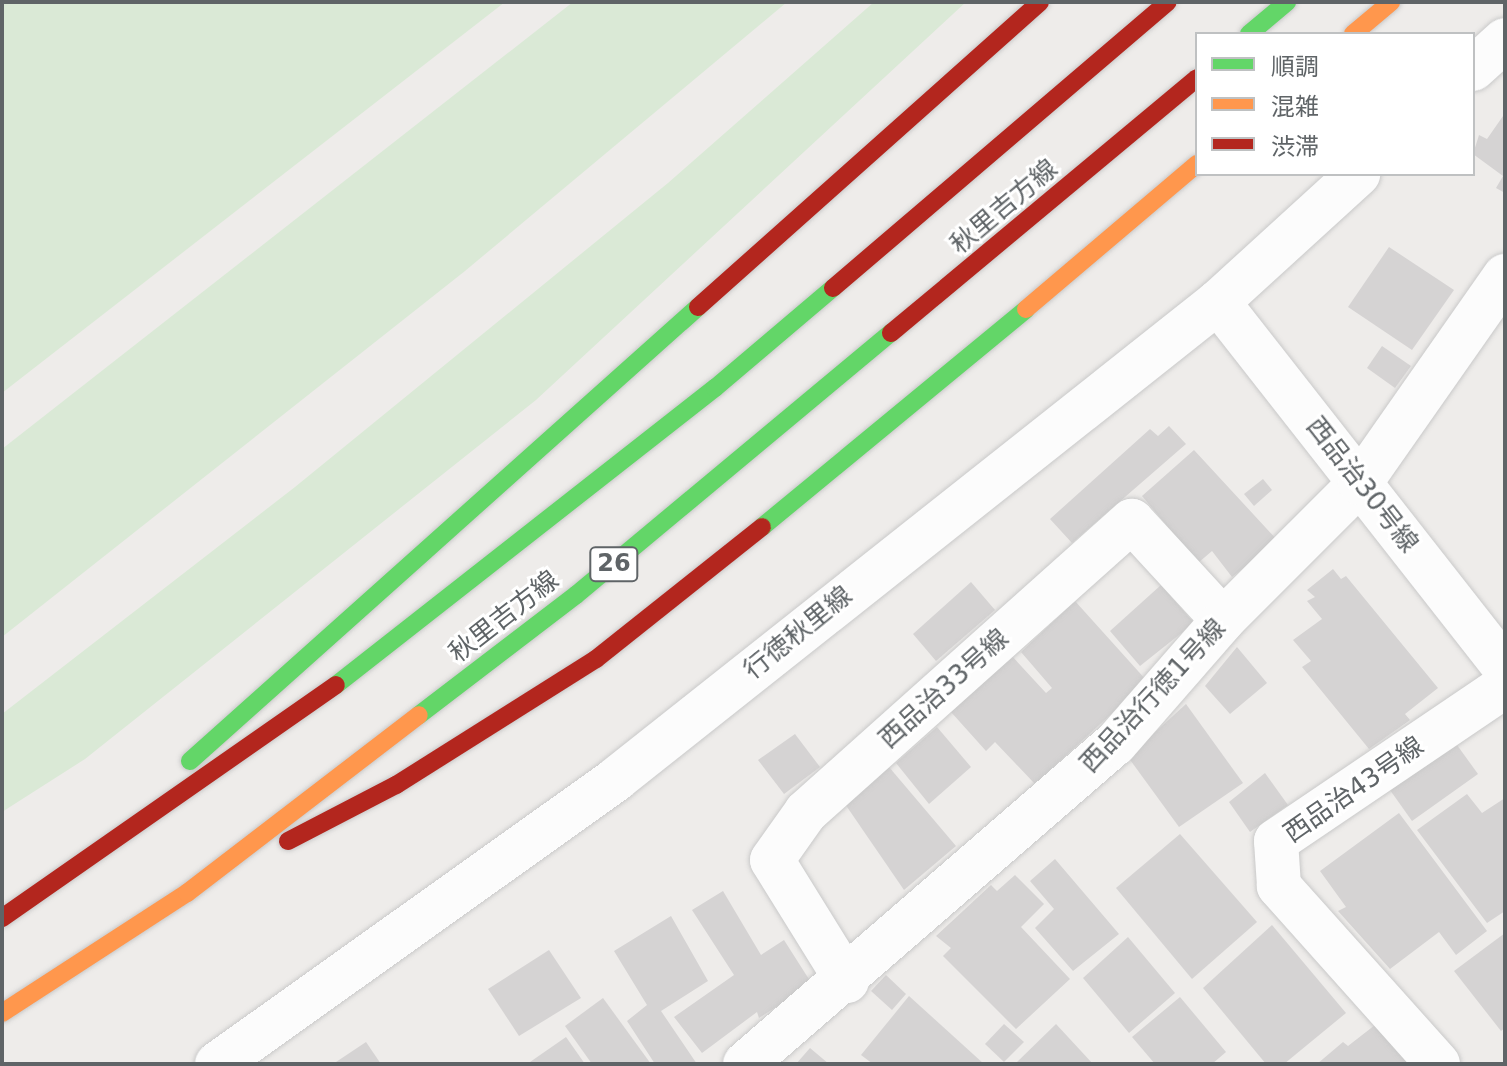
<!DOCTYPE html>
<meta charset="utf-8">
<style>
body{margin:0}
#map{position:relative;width:1507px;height:1066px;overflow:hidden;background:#eeecea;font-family:"DejaVu Sans","Noto Sans JP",sans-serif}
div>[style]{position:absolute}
.green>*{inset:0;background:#dae9d6}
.building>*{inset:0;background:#d5d3d3}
.roads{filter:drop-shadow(0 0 2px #c9c9c9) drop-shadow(0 0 2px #c9c9c9)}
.street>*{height:44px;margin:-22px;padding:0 22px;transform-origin:22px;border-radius:22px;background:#fcfcfc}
.fast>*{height:18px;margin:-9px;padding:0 9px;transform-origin:9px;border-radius:9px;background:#63d668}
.slow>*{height:18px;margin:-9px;padding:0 9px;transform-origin:9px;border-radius:9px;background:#ff974d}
.jam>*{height:18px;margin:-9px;padding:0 9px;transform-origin:9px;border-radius:9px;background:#b3261e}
span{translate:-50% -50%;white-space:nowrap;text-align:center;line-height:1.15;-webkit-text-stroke:6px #fff;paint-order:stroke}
.shield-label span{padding:2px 6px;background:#fff;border:2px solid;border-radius:6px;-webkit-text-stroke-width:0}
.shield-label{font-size:24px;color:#5f6467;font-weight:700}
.street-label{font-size:26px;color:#5f6467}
.frame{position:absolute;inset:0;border:4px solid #5f6467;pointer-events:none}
.legend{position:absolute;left:1195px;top:32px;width:280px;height:144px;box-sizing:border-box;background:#fff;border:2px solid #bfc1c2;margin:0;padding:10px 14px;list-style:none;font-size:24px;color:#5f6467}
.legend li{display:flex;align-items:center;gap:16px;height:40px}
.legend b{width:40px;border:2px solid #bfc1c2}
</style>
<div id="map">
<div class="green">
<i style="clip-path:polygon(2px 2px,505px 2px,2px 393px)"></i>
<i style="clip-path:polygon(573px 2px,787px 2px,465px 271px,2px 637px,2px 449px)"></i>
<i style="clip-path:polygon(874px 2px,966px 2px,536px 400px,85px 759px,2px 812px,2px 714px,295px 487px,668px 183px)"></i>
</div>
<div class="building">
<i style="clip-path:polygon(1503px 116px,1505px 117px,1505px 193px,1496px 188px,1503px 176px,1473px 154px,1479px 135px,1487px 139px)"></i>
<i style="clip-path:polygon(1389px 247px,1454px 290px,1412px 350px,1348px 307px)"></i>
<i style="clip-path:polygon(1382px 346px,1411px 366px,1395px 388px,1367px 368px)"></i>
<i style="clip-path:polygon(1169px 426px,1186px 444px,1072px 543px,1050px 519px,1150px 429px,1158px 436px)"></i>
<i style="clip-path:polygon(1194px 450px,1278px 541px,1232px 577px,1212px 551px,1198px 563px,1142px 496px)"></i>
<i style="clip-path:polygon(1263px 479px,1272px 490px,1254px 506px,1244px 494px)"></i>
<i style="clip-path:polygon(1333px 569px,1341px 579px,1346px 576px,1438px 688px,1405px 714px,1410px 720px,1369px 749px,1302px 667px,1311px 661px,1293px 640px,1322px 619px,1307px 601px,1315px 597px,1307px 590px)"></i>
<i style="clip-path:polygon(971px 582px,995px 610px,936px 661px,913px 634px)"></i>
<i style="clip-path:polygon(1161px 585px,1194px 623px,1140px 666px,1110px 631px)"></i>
<i style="clip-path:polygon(1075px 601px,1147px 681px,1035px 784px,995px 742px,986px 751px,951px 712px,1011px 655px,1046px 693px,1052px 688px,1021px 652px)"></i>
<i style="clip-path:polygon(1237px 647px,1267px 683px,1230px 714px,1205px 686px)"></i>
<i style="clip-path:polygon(1186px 704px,1243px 783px,1179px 827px,1128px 757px)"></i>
<i style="clip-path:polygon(937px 727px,971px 767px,929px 804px,896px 763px)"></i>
<i style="clip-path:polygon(795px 734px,820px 767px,784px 794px,758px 760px)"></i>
<i style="clip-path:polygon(1457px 745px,1478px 774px,1412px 821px,1390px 790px)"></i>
<i style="clip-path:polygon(889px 767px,956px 846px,904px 890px,845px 804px)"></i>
<i style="clip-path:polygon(1265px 773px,1288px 805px,1250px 832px,1229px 802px)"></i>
<i style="clip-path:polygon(1467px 794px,1482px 813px,1505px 798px,1505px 911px,1487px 923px,1417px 830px)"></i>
<i style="clip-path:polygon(1399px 813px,1487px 931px,1456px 955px,1439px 932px,1390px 969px,1338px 911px,1346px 907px,1320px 871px)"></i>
<i style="clip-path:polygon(1180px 834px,1257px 922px,1192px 979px,1116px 888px)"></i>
<i style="clip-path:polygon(1055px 859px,1119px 934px,1073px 971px,1035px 928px,1054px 909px,1030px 881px)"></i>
<i style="clip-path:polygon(1015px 875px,1044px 904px,1021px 927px,1070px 979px,1016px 1029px,943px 956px,951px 948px,936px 936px,991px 885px,997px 891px)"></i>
<i style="clip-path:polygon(723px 891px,761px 955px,784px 940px,812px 984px,759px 1018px,757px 1012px,702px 1053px,674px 1017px,734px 975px,692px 910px)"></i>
<i style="clip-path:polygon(671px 916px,708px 981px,661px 1011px,697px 1064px,655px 1064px,627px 1021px,647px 1005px,614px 951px)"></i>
<i style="clip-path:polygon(1272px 925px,1346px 1013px,1284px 1064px,1266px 1064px,1203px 988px)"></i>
<i style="clip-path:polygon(1505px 933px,1505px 1028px,1501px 1031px,1454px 971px)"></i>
<i style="clip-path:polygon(1128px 937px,1175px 993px,1129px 1033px,1083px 978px)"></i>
<i style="clip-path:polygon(549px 950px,581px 998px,519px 1036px,488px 989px)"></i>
<i style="clip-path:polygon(886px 975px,906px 994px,892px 1010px,871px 991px)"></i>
<i style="clip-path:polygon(909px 996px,984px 1064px,873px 1064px,861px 1055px)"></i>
<i style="clip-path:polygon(1180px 997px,1226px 1052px,1212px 1064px,1155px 1064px,1132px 1037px)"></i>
<i style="clip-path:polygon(603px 998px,651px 1064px,592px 1064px,565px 1026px)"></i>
<i style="clip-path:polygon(1004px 1024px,1024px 1042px,1004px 1062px,985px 1044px)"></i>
<i style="clip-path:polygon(1056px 1024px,1093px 1064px,1015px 1064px)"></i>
<i style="clip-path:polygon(1375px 1025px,1408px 1064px,1317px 1064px,1343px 1042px,1348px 1046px)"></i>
<i style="clip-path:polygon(566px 1037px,585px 1064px,530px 1062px)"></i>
<i style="clip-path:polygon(366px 1042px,381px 1064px,333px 1064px)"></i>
<i style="clip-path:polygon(810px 1048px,829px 1064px,796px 1064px)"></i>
</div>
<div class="roads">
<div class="street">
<i style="left:1473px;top:69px;width:43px;rotate:-42.2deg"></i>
<i style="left:1218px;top:302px;width:465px;rotate:51.9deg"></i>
<i style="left:847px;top:981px;width:142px;rotate:-121.8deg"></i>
<i style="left:772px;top:860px;width:59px;rotate:-54.7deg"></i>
<i style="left:806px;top:812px;width:437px;rotate:-41.8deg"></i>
<i style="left:1132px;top:521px;width:134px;rotate:47.4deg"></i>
<i style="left:217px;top:1064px;width:490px;rotate:-35.5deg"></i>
<i style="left:616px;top:779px;width:768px;rotate:-38.39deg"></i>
<i style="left:1218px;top:302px;width:190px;rotate:-42.4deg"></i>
<i style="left:745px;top:1064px;width:489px;rotate:-40.9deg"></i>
<i style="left:1115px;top:744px;width:164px;rotate:-48.9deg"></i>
<i style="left:1223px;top:620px;width:194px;rotate:-45deg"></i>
<i style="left:1360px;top:483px;width:253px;rotate:-55deg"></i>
<i style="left:1438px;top:1064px;width:239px;rotate:-131.8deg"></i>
<i style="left:1279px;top:886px;width:45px;rotate:-93.8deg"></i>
<i style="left:1276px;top:841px;width:277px;rotate:-34.1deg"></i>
</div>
<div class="fast">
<i style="left:1249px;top:34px;width:50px;rotate:-40.1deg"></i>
<i style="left:762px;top:527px;width:342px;rotate:-39.5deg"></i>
<i style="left:336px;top:685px;width:482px;rotate:-38.1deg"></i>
<i style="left:715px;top:388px;width:155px;rotate:-40.3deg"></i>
<i style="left:419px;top:715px;width:198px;rotate:-37.4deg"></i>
<i style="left:576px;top:595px;width:410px;rotate:-39.8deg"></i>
<i style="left:190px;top:761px;width:681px;rotate:-41.79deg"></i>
</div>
<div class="slow">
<i style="left:1353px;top:34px;width:50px;rotate:-40.1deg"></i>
<i style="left:1026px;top:309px;width:224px;rotate:-40.3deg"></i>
<i style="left:2px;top:1013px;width:221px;rotate:-33deg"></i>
<i style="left:187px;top:893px;width:292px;rotate:-37.5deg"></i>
</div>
<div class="jam">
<i style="left:833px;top:288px;width:440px;rotate:-40.5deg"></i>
<i style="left:698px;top:307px;width:458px;rotate:-41.7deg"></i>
<i style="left:891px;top:333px;width:398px;rotate:-39.8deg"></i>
<i style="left:288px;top:841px;width:122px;rotate:-27.4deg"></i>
<i style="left:396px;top:785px;width:236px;rotate:-32.2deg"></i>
<i style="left:596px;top:659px;width:212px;rotate:-38.5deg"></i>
<i style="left:2px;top:918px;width:407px;rotate:-34.9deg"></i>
</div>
</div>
<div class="shield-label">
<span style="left:614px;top:564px">26</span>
</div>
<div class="street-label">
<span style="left:1004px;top:207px;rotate:-40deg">秋里吉方線</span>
<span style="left:1362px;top:485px;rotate:52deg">西品治30号線</span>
<span style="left:504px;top:617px;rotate:-38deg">秋里吉方線</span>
<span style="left:798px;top:633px;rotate:-39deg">行徳秋里線</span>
<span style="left:944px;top:689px;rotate:-42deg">西品治33号線</span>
<span style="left:1153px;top:696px;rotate:-47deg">西品治行徳1号線</span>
<span style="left:1354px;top:790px;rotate:-35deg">西品治43号線</span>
</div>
<div class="frame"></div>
<ul class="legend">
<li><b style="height:10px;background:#63d668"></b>順調</li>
<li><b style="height:10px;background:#ff974d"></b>混雑</li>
<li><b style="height:10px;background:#b3261e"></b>渋滞</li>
</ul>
</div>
